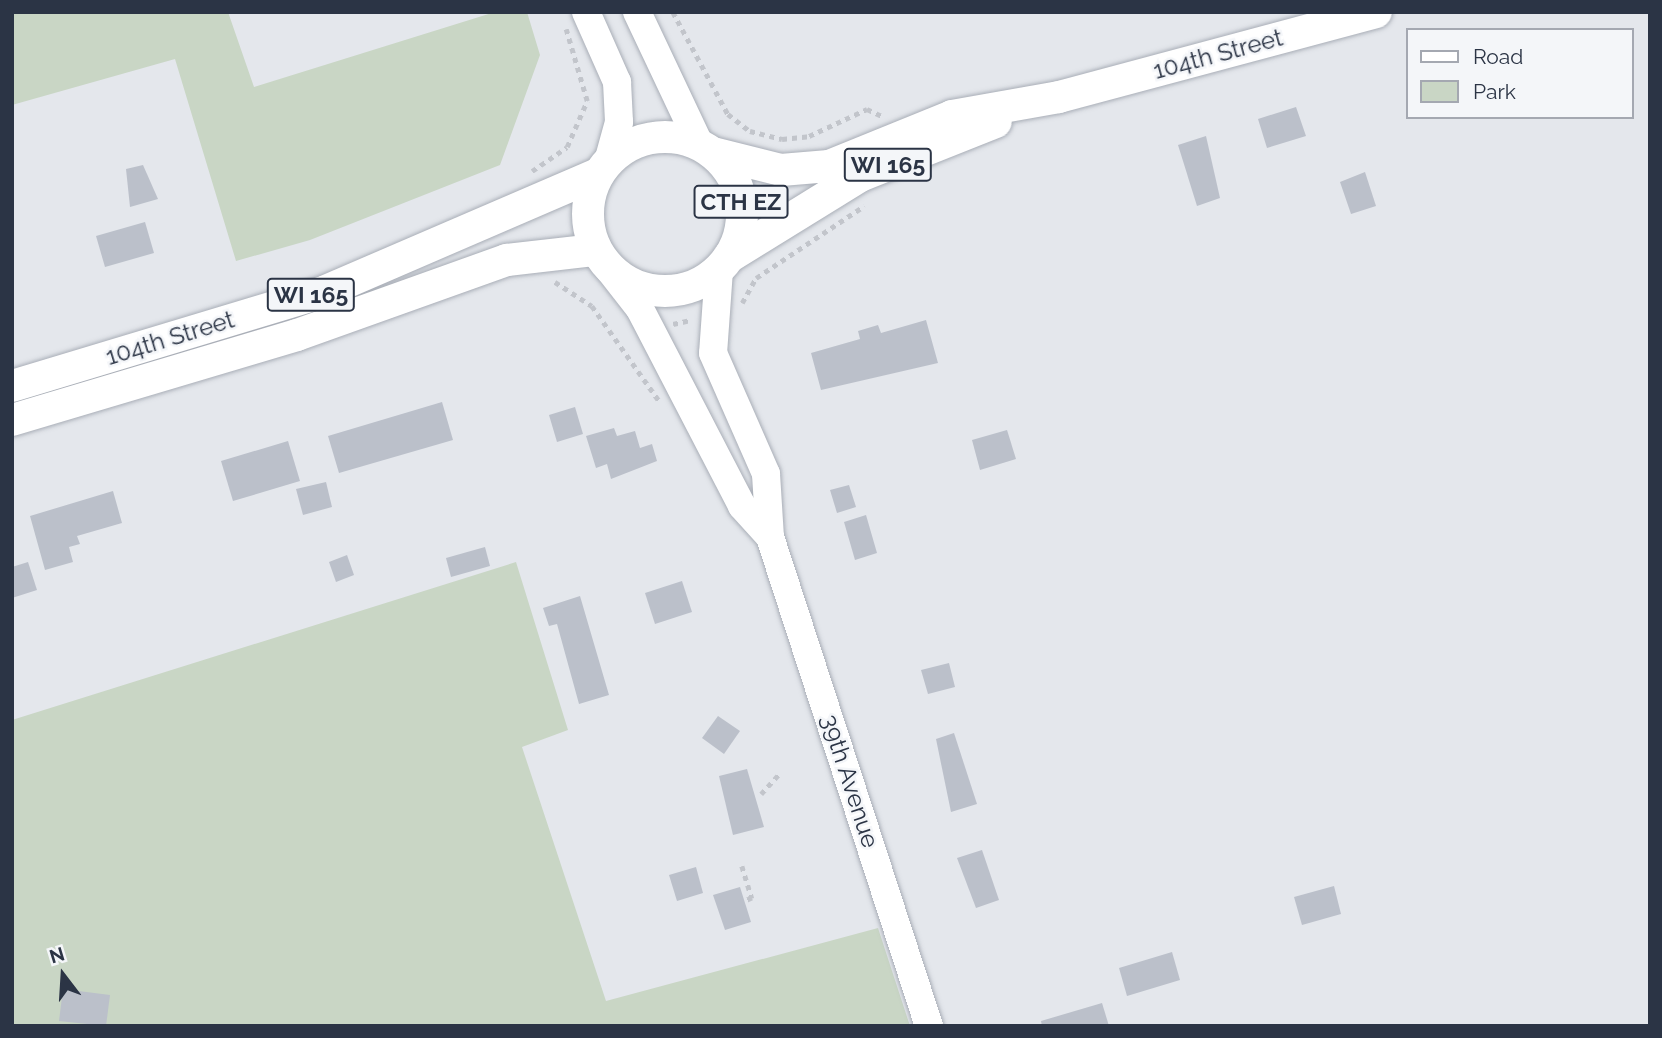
<!DOCTYPE html>
<style>
body{margin:0}
#map{position:relative;width:1662px;height:1038px;overflow:hidden;background:#e4e7ec;font-family:Raleway,sans-serif}
div>[style]{position:absolute}
.green>*{inset:0;background:#c9d6c5}
.building>*{inset:0;background:#bbc0ca}
.path>*{height:4.5px;margin-top:-2.25px;transform-origin:0;background:repeating-linear-gradient(90deg,#c2c5cb 0 5px,transparent 0 10px)}
.roads{filter:drop-shadow(0 0 2px #a9aeb7) drop-shadow(0 0 2px #a9aeb7)}
.secondary>*{height:28px;margin:-14px;padding:0 14px;transform-origin:14px;border-radius:14px;background:#fff}
.primary>*{height:32px;margin:-16px;padding:0 16px;transform-origin:16px;border-radius:16px;background:#fff}
.primary>.ring{margin:-16px;padding:0;box-sizing:content-box;background:none;border:32px solid #fff;border-radius:50%}
span{translate:-50% -50%;white-space:nowrap;text-align:center;line-height:1.15;-webkit-text-stroke:5px #f4f6f9;paint-order:stroke}
.shield-label span{padding:2px 5px;background:#f4f6f9;border:2px solid;border-radius:5px;-webkit-text-stroke-width:0}
.shield-label{font-size:23px;color:#2b3445;font-weight:700}
.street-label{font-size:24px;color:#2b3445}
.frame{position:absolute;inset:0;border:14px solid #2b3445;pointer-events:none}
.legend{position:absolute;left:1406px;top:28px;width:228px;height:91px;box-sizing:border-box;background:#f4f6f9;border:2px solid #a4a8b1;margin:0;padding:9px 12px;list-style:none;font-size:21px;color:#2b3445}
.legend li{display:flex;align-items:center;gap:14px;height:35px}
.legend b{width:35px;border:2px solid #a4a8b1}
.north{position:absolute;left:28px;top:940px;width:70px;height:70px;-webkit-text-stroke:5px #f4f6f9;paint-order:stroke;rotate:343deg;font-size:19px;font-weight:700;line-height:28px;text-align:center;color:#2b3445}
.north::after{content:'';display:block;margin:auto;width:24px;height:32px;background:#2b3445;clip-path:polygon(50% 0,100% 100%,50% 72%,0 100%)}
</style>
<div id="map">
<div class="green">
<i style="clip-path:polygon(12px 12px,228px 12px,254px 87px,495px 12px,527px 12px,540px 55px,500px 165px,310px 240px,236px 261px,175px 59px,12px 105px)"></i>
<i style="clip-path:polygon(516px 562px,568px 730px,522px 747px,606px 1001px,878px 928px,910px 1026px,12px 1026px,12px 720px)"></i>
</div>
<div class="building">
<i style="clip-path:polygon(1296px 107px,1306px 136px,1267px 148px,1258px 119px)"></i>
<i style="clip-path:polygon(1206px 136px,1220px 198px,1197px 206px,1178px 145px)"></i>
<i style="clip-path:polygon(143px 165px,158px 199px,130px 207px,126px 169px)"></i>
<i style="clip-path:polygon(1365px 172px,1376px 206px,1351px 214px,1340px 182px)"></i>
<i style="clip-path:polygon(145px 222px,154px 253px,105px 267px,96px 236px)"></i>
<i style="clip-path:polygon(926px 320px,938px 363px,821px 390px,811px 353px,860px 339px,858px 331px,878px 325px,881px 333px)"></i>
<i style="clip-path:polygon(442px 402px,453px 440px,339px 473px,328px 436px)"></i>
<i style="clip-path:polygon(575px 407px,583px 434px,557px 442px,549px 415px)"></i>
<i style="clip-path:polygon(614px 428px,617px 436px,635px 431px,640px 448px,652px 444px,657px 461px,611px 479px,607px 464px,596px 468px,586px 436px)"></i>
<i style="clip-path:polygon(1007px 430px,1016px 459px,980px 470px,972px 440px)"></i>
<i style="clip-path:polygon(288px 441px,300px 481px,233px 501px,221px 461px)"></i>
<i style="clip-path:polygon(326px 482px,332px 507px,303px 515px,296px 489px)"></i>
<i style="clip-path:polygon(849px 485px,856px 507px,837px 513px,830px 490px)"></i>
<i style="clip-path:polygon(113px 491px,122px 523px,77px 536px,80px 544px,69px 547px,73px 562px,45px 570px,30px 516px)"></i>
<i style="clip-path:polygon(866px 515px,877px 553px,855px 560px,844px 522px)"></i>
<i style="clip-path:polygon(485px 547px,490px 566px,451px 577px,446px 558px)"></i>
<i style="clip-path:polygon(347px 555px,354px 575px,336px 582px,329px 562px)"></i>
<i style="clip-path:polygon(28px 562px,37px 590px,12px 598px,12px 567px)"></i>
<i style="clip-path:polygon(682px 581px,692px 612px,655px 624px,645px 593px)"></i>
<i style="clip-path:polygon(580px 596px,609px 695px,579px 704px,557px 624px,549px 626px,543px 608px)"></i>
<i style="clip-path:polygon(949px 663px,955px 687px,928px 694px,921px 670px)"></i>
<i style="clip-path:polygon(718px 716px,740px 731px,724px 754px,702px 738px)"></i>
<i style="clip-path:polygon(954px 733px,977px 804px,951px 812px,936px 739px)"></i>
<i style="clip-path:polygon(747px 769px,764px 827px,733px 835px,719px 776px)"></i>
<i style="clip-path:polygon(982px 850px,999px 900px,976px 908px,957px 858px)"></i>
<i style="clip-path:polygon(696px 867px,703px 893px,677px 901px,669px 875px)"></i>
<i style="clip-path:polygon(1334px 886px,1341px 914px,1302px 925px,1294px 897px)"></i>
<i style="clip-path:polygon(740px 887px,751px 922px,725px 930px,713px 895px)"></i>
<i style="clip-path:polygon(1172px 952px,1180px 980px,1127px 996px,1119px 968px)"></i>
<i style="clip-path:polygon(63px 989px,110px 995px,106px 1026px,59px 1021px)"></i>
<i style="clip-path:polygon(1102px 1003px,1109px 1026px,1042px 1026px,1041px 1021px)"></i>
</div>
<div class="path">
<i style="left:673px;top:12px;width:116px;rotate:61.7deg"></i>
<i style="left:728px;top:114px;width:28px;rotate:38deg"></i>
<i style="left:750px;top:131px;width:33px;rotate:14deg"></i>
<i style="left:782px;top:139px;width:27px;rotate:-6deg"></i>
<i style="left:809px;top:136px;width:64px;rotate:-25deg"></i>
<i style="left:867px;top:109px;width:17px;rotate:25deg"></i>
<i style="left:532px;top:171px;width:42px;rotate:-34.4deg"></i>
<i style="left:567px;top:147px;width:50px;rotate:-66.5deg"></i>
<i style="left:587px;top:101px;width:75px;rotate:-106.3deg"></i>
<i style="left:555px;top:282px;width:44px;rotate:33deg"></i>
<i style="left:592px;top:306px;width:118px;rotate:54.7deg"></i>
<i style="left:742px;top:303px;width:29px;rotate:-61deg"></i>
<i style="left:756px;top:278px;width:130px;rotate:-33.7deg"></i>
<i style="left:673px;top:324px;width:18px;rotate:-13deg"></i>
<i style="left:761px;top:794px;width:27px;rotate:-48deg"></i>
<i style="left:742px;top:866px;width:34px;rotate:73deg"></i>
<i style="left:752px;top:898px;width:8px;rotate:157deg"></i>
</div>
<div class="roads">
<div class="secondary">
<i style="left:586px;top:12px;width:77px;rotate:66.1deg"></i>
<i style="left:617px;top:82px;width:40px;rotate:87.1deg"></i>
<i style="left:619px;top:122px;width:41px;rotate:105.4deg"></i>
<i style="left:637px;top:12px;width:147px;rotate:64.7deg"></i>
<i style="left:604px;top:263px;width:58px;rotate:52deg"></i>
<i style="left:640px;top:309px;width:222px;rotate:62.6deg"></i>
<i style="left:742px;top:506px;width:42px;rotate:47.9deg"></i>
<i style="left:719px;top:270px;width:83px;rotate:94.1deg"></i>
<i style="left:713px;top:353px;width:132px;rotate:66.3deg"></i>
<i style="left:766px;top:474px;width:63px;rotate:86.4deg"></i>
<i style="left:770px;top:537px;width:514px;rotate:71.99deg"></i>
</div>
<div class="primary">
<i class="ring" style="left:588px;top:137px;width:122px;height:122px"></i>
<i style="left:713px;top:153px;width:70px;rotate:14deg"></i>
<i style="left:781px;top:170px;width:48px;rotate:-4.8deg"></i>
<i style="left:829px;top:166px;width:133px;rotate:-22.1deg"></i>
<i style="left:952px;top:116px;width:109px;rotate:-10.1deg"></i>
<i style="left:1059px;top:97px;width:328px;rotate:-15deg"></i>
<i style="left:729px;top:257px;width:154px;rotate:-31.7deg"></i>
<i style="left:860px;top:176px;width:146px;rotate:-21.7deg"></i>
<i style="left:12px;top:386px;width:328px;rotate:-16.8deg"></i>
<i style="left:326px;top:291px;width:296px;rotate:-23.3deg"></i>
<i style="left:12px;top:420px;width:297px;rotate:-16.6deg"></i>
<i style="left:297px;top:335px;width:223px;rotate:-19.7deg"></i>
<i style="left:507px;top:260px;width:89px;rotate:-6.5deg"></i>
</div>
</div>
<div class="shield-label">
<span style="left:888px;top:165px">WI 165</span>
<span style="left:741px;top:202px">CTH EZ</span>
<span style="left:311px;top:295px">WI 165</span>
</div>
<div class="street-label">
<span style="left:1218px;top:54px;rotate:-15deg">104th Street</span>
<span style="left:170px;top:338px;rotate:-17deg">104th Street</span>
<span style="left:850px;top:781px;rotate:72deg">39th Avenue</span>
</div>
<div class="frame"></div>
<ul class="legend">
<li><b style="height:9px;background:#fff"></b>Road</li>
<li><b style="height:19px;background:#c9d6c5"></b>Park</li>
</ul>
<div class="north">N</div>
</div>
